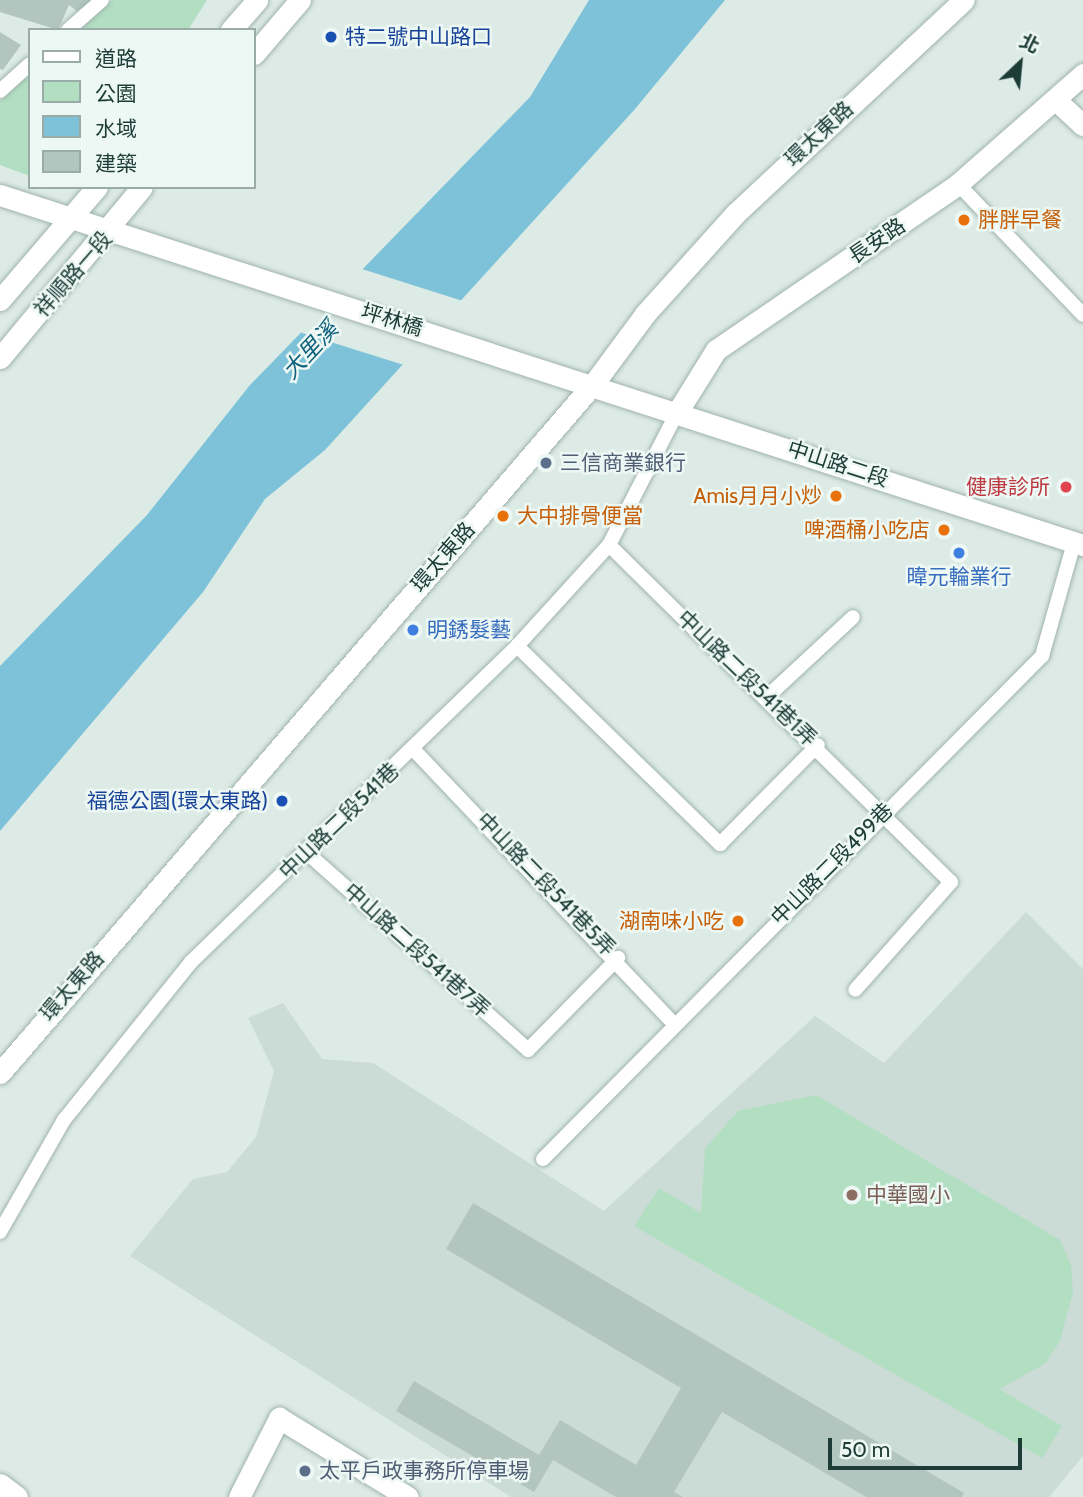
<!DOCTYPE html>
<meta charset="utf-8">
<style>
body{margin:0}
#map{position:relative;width:1083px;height:1497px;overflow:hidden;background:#ddebe6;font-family:Cabin,"Noto Sans TC",sans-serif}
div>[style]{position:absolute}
.built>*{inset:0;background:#cbdbd5}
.green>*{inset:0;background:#b2dfc2}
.water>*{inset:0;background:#7dc2d8}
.pier>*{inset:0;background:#ddebe6}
.building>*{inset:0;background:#b2c6bf}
.roads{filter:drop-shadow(0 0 2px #a0b3ae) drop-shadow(0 0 2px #a0b3ae)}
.lane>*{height:14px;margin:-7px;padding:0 7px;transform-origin:7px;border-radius:7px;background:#fff}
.street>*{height:21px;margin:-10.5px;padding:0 10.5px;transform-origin:10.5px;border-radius:10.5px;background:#fff}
.secondary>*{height:21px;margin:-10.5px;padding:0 10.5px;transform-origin:10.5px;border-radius:10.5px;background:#fff}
.dots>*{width:19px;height:19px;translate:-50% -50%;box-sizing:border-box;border:4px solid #edf7f3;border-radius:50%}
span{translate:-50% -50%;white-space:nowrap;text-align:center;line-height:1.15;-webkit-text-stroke:5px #edf7f3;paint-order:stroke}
.transit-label{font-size:21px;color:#164399}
.left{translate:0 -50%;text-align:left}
.right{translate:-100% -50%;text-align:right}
.street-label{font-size:21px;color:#1d3c36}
.food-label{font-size:21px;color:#c56008}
.service-label{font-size:21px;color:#4e5e75}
.health-label{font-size:21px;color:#be3a42}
.shop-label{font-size:21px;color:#366cbe}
.education-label{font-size:21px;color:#785e54}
.water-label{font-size:23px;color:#11627e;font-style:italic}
.legend{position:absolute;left:28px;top:28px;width:228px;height:161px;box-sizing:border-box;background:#edf7f3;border:2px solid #9aaca7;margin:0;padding:9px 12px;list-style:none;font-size:21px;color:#1d3c36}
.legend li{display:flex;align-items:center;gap:14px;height:35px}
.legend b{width:35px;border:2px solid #9aaca7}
.north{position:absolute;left:985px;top:28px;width:70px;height:70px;-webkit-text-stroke:5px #edf7f3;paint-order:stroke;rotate:26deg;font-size:19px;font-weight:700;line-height:28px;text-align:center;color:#1d3c36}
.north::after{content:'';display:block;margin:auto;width:24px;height:32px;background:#1d3c36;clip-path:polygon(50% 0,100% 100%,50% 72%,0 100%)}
.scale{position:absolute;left:828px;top:1438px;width:194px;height:32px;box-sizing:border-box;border:4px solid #1d3c36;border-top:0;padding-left:9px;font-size:21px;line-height:24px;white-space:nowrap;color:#1d3c36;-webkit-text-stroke:5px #edf7f3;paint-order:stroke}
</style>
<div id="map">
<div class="built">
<i style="clip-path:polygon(1026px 912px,1083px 969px,1083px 1456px,1049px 1497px,511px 1497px,130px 1256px,193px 1179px,227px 1172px,256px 1137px,274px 1071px,248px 1018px,283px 1003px,322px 1059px,373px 1063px,604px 1211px,815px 1016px,884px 1063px)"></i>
</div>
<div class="green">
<i style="clip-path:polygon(112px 0,207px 0,188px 30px,79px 30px)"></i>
<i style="clip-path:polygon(30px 74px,30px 176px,0 165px,0 101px)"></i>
<i style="clip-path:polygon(816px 1095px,1060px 1240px,1071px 1265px,1073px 1292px,1060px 1341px,1046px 1363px,999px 1389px,1062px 1426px,1042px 1458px,634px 1226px,659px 1188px,701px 1213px,705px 1149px,738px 1111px)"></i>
</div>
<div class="water">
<i style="clip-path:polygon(589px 0,725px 0,635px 109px,325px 450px,265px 499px,203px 592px,0 831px,0 666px,147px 515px,250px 385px,530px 97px)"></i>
</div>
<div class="pier">
<i style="clip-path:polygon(362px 269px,466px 302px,407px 366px,299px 332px)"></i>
</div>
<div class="building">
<i style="clip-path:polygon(0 0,93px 0,77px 11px,69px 5px,58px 30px,0 12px)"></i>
<i style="clip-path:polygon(0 32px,21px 45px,3px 70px,0 69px)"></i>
<i style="clip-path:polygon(473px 1203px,964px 1493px,962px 1497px,866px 1497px,722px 1412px,674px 1492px,683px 1497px,616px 1497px,553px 1460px,534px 1492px,396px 1411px,414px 1381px,539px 1455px,560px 1420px,636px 1465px,681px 1388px,446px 1249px)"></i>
</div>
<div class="roads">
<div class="lane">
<i style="left:68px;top:30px;width:45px;rotate:-41.4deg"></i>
<i style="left:0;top:91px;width:40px;rotate:-42deg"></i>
<i style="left:958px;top:184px;width:181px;rotate:46.3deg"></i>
<i style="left:609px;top:545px;width:480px;rotate:44.6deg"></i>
<i style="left:951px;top:882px;width:144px;rotate:131.6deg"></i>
<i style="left:517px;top:646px;width:284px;rotate:44.3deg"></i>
<i style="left:720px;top:844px;width:139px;rotate:-45.3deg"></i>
<i style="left:767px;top:697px;width:117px;rotate:-42.9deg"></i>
<i style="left:414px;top:750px;width:376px;rotate:46.5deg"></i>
<i style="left:305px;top:851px;width:299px;rotate:41.7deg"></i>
<i style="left:528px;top:1050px;width:129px;rotate:-45.6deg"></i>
<i style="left:543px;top:1159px;width:709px;rotate:-45.23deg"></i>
<i style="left:1042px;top:656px;width:117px;rotate:-74.2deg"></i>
<i style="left:0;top:1232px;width:129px;rotate:-60.3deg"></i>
<i style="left:64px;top:1120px;width:203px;rotate:-51.2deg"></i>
<i style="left:191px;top:962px;width:454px;rotate:-44.1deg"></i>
<i style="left:517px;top:646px;width:137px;rotate:-47.7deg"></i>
<i style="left:609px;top:545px;width:151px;rotate:-62.8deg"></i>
</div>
<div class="street">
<i style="left:1058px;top:102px;width:34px;rotate:43deg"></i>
<i style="left:678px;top:411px;width:72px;rotate:-58.1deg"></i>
<i style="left:716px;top:350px;width:293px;rotate:-34.4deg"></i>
<i style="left:958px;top:184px;width:167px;rotate:-41.3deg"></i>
<i style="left:0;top:1073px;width:910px;rotate:-49.28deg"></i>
<i style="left:594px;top:383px;width:86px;rotate:-53.5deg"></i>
<i style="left:645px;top:314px;width:135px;rotate:-48deg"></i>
<i style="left:735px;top:214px;width:313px;rotate:-43.1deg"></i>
<i style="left:0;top:1484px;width:21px;rotate:37deg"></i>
<i style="left:239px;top:1497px;width:89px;rotate:-63.1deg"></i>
<i style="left:279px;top:1418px;width:151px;rotate:31.5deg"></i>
</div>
<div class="secondary">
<i style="left:231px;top:30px;width:40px;rotate:-49deg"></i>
<i style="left:254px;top:54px;width:71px;rotate:-49.6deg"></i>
<i style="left:0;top:195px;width:1138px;rotate:17.91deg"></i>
<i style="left:0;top:300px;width:149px;rotate:-49.4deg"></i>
<i style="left:0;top:358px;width:222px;rotate:-50.3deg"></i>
</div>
</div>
<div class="dots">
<i style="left:331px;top:37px;background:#1a4fb4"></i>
<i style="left:964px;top:220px;background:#e8710a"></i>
<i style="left:546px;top:463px;background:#5c6f8a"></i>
<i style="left:1066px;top:487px;background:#e0444e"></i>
<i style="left:836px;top:496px;background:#e8710a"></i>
<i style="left:503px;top:516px;background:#e8710a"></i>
<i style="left:944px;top:530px;background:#e8710a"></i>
<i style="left:959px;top:553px;background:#3f7fe0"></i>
<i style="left:413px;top:630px;background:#3f7fe0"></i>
<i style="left:282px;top:801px;background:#1a4fb4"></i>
<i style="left:738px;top:921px;background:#e8710a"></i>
<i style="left:852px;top:1195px;background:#8d6e63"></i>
<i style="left:305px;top:1471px;background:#5c6f8a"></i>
</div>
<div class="transit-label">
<span class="left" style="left:345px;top:37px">特二號中山路口</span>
<span class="right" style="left:268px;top:801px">福德公園(環太東路)</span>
</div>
<div class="street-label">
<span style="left:819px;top:134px;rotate:-43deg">環太東路</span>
<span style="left:877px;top:241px;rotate:-34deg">長安路</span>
<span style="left:73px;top:274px;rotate:-49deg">祥順路一段</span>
<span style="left:392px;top:320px;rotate:17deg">坪林橋</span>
<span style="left:838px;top:464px;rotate:18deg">中山路二段</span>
<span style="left:443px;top:557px;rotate:-49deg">環太東路</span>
<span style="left:747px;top:678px;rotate:44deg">中山路二段541巷1弄</span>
<span style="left:339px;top:821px;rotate:-44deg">中山路二段541巷</span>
<span style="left:832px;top:864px;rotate:-45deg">中山路二段499巷</span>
<span style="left:546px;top:884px;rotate:46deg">中山路二段541巷5弄</span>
<span style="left:417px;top:950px;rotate:42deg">中山路二段541巷7弄</span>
<span style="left:72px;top:986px;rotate:-49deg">環太東路</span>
</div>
<div class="food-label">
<span class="left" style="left:978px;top:220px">胖胖早餐</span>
<span class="right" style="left:822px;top:496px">Amis月月小炒</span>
<span class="left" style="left:517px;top:516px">大中排骨便當</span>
<span class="right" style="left:930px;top:530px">啤酒桶小吃店</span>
<span class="right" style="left:724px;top:921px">湖南味小吃</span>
</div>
<div class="service-label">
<span class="left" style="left:560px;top:463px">三信商業銀行</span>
<span class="left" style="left:319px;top:1471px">太平戶政事務所停車場</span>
</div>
<div class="health-label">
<span class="right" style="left:1050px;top:487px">健康診所</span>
</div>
<div class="shop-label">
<span style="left:959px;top:577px">暐元輪業行</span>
<span class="left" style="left:427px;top:630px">明銹髮藝</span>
</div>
<div class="education-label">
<span class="left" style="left:866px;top:1195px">中華國小</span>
</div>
<div class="water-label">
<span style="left:310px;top:350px;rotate:-47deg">大里溪</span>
</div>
<ul class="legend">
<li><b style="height:9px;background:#fff"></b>道路</li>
<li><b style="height:19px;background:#b2dfc2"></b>公園</li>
<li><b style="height:19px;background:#7dc2d8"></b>水域</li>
<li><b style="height:19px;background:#b2c6bf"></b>建築</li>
</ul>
<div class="north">北</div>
<div class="scale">50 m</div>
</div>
